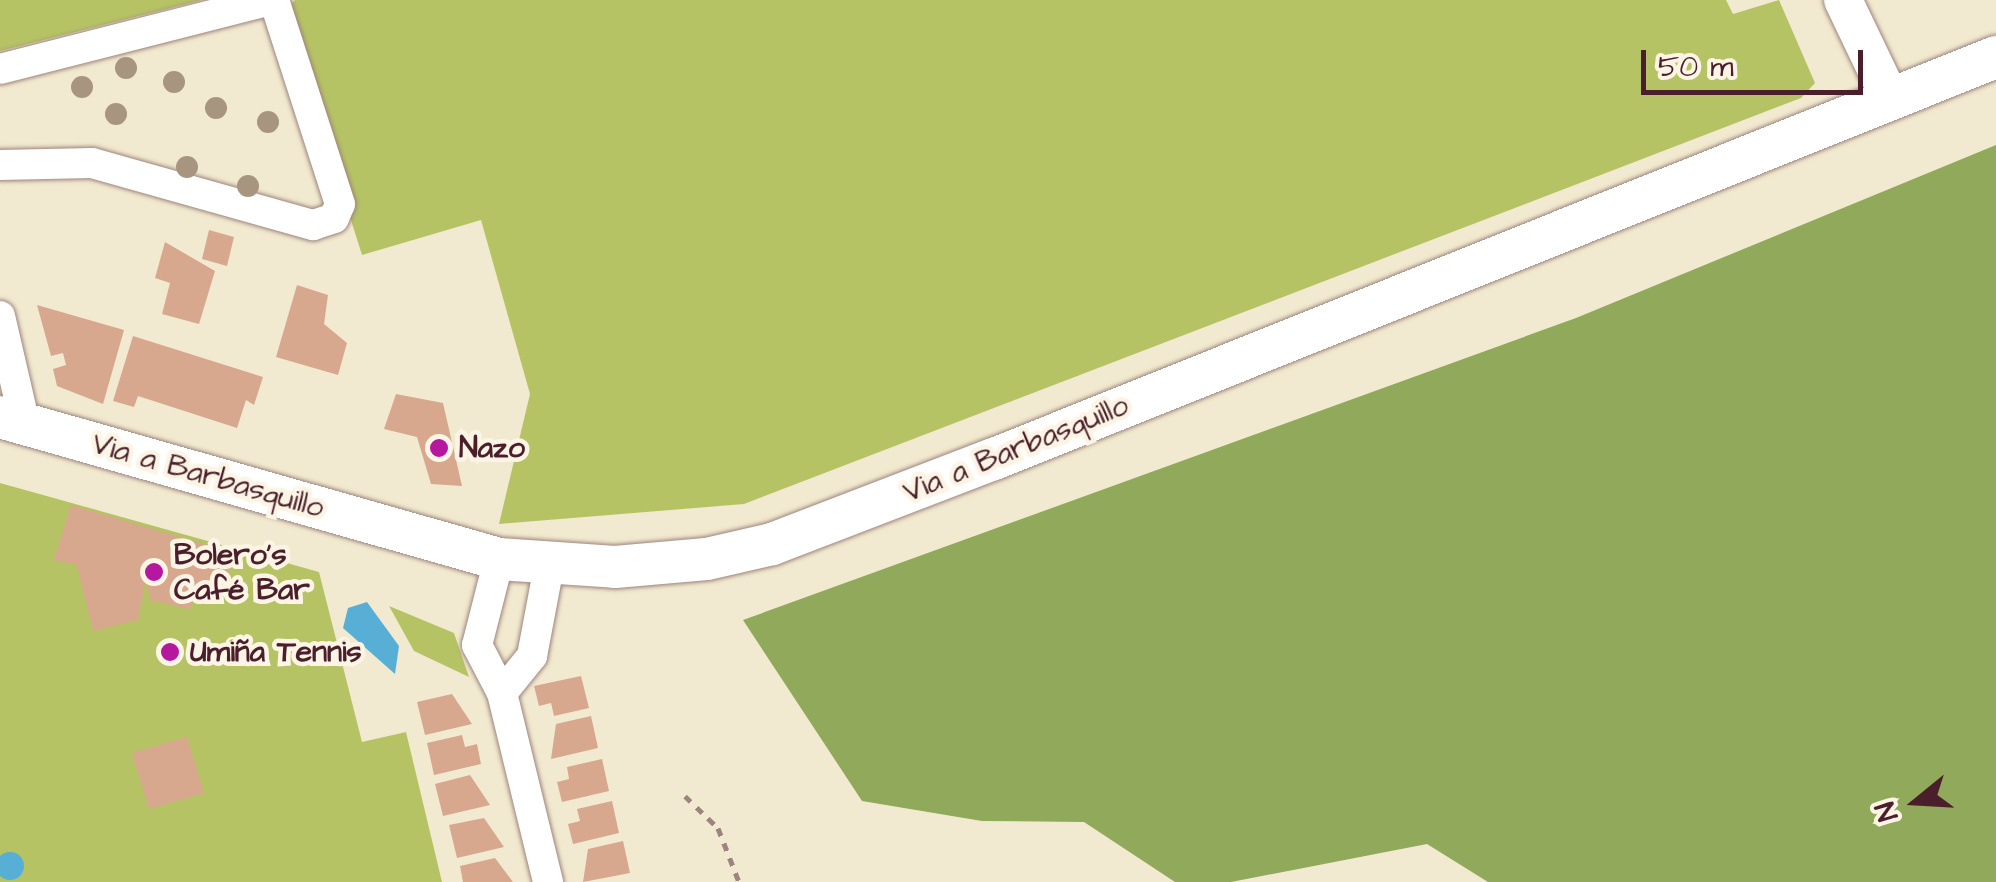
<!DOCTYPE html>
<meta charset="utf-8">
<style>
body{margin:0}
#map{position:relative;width:1996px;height:882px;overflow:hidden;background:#f2ead0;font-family:"Architects Daughter",sans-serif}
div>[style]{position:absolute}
.green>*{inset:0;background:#b6c365}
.forest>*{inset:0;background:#90a95a}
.water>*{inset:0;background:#58afd5}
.round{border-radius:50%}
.building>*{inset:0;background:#d7a88e}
.path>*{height:5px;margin-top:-2.5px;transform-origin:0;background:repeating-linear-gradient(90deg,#9e847e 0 8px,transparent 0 16px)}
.roads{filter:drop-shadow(0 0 2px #9e847e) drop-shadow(0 0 2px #9e847e)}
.minor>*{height:30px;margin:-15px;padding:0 15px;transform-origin:15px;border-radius:15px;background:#fff}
.tertiary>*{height:38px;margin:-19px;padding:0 19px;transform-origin:19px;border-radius:19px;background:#fff}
.secondary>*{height:42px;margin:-21px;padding:0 21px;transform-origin:21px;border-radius:21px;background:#fff}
.trees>*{width:22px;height:22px;margin:-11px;border-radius:50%;background:#a7957f}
.dots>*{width:28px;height:28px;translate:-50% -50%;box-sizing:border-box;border:5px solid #fcf5e5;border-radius:50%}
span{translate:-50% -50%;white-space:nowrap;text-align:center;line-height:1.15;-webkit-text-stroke:9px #fcf5e5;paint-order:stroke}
.poi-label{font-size:30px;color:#4a1f2b;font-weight:700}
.left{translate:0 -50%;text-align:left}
.street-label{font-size:30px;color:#4a1f2b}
.north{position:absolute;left:1866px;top:752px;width:100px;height:100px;-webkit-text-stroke:8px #fcf5e5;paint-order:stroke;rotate:252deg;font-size:28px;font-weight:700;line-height:40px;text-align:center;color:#4a1f2b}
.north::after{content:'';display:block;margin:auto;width:35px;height:45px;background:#4a1f2b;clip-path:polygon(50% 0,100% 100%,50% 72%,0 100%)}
.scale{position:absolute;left:1641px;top:50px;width:222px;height:45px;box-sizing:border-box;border:5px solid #4a1f2b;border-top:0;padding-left:12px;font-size:30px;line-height:35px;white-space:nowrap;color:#4a1f2b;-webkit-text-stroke:8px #fcf5e5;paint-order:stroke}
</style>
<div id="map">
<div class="green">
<i style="clip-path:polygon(0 0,202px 0,0 51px)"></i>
<i style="clip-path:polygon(295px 0,1726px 0,1733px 14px,1779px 0,1815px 83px,1801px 98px,744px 504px,499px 524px,530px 394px,481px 220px,362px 255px,285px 11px)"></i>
<i style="clip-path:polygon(0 483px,319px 572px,362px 742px,406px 732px,442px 882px,0 882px)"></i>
<i style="clip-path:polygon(389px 606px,454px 633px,469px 677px,414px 651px)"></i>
</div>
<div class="forest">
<i style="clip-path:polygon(1996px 145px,1996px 882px,1488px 882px,1427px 844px,1231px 882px,1175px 882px,1084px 822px,982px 821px,862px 801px,743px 620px,1576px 318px)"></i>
</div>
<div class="water">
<i style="clip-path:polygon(367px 602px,399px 646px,395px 674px,343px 628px,348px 608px)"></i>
<i class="round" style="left:-4px;top:852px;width:28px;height:28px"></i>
</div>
<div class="building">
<i style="clip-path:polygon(209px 230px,234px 237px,227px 266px,202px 259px)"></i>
<i style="clip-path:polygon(165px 242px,215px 271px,199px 324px,162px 314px,170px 283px,155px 278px)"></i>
<i style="clip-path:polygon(297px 285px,328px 295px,324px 324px,347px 343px,338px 375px,276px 357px)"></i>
<i style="clip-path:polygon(37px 305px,124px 330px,103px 404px,57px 386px,53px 369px,66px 365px,63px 353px,51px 356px)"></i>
<i style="clip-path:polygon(133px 336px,263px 377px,254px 405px,246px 400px,237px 428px,138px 396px,134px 407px,113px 401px)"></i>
<i style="clip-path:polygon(396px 394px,443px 403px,462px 486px,431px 484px,417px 437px,384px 429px)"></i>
<i style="clip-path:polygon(71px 505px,234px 553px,221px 602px,195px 597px,190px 609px,150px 600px,146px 579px,138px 620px,93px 631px,77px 565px,54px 560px)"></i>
<i style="clip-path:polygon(581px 676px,589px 708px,554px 716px,551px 703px,539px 706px,534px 686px)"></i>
<i style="clip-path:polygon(452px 694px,472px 724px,425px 735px,417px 702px)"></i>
<i style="clip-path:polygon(591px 716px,598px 748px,551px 759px,556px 724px)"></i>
<i style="clip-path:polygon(462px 735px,465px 747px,477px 744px,481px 764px,434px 775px,427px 743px)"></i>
<i style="clip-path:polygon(187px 737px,204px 793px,149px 809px,132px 753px)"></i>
<i style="clip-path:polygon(602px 759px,609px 791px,562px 802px,557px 782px,569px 779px,567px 767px)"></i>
<i style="clip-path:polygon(470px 775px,490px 805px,443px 816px,435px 784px)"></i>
<i style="clip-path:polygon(612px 801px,619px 833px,573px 844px,568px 824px,580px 821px,577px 809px)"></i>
<i style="clip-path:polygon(484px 818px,504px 847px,457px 858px,449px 825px)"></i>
<i style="clip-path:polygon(623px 841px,630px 873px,583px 882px,588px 849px)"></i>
<i style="clip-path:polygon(495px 858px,513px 882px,463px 882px,460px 866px)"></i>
</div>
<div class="path">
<i style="left:685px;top:796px;width:46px;rotate:44.1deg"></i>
<i style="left:718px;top:828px;width:58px;rotate:68.7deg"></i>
</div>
<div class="roads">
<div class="minor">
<i style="left:0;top:69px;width:280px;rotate:-14.3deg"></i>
<i style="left:0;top:165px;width:92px;rotate:-1.2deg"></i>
<i style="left:92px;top:163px;width:230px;rotate:15.7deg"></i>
<i style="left:313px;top:225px;width:22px;rotate:-18deg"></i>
<i style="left:334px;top:218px;width:15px;rotate:-67deg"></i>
<i style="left:340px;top:204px;width:214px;rotate:-107.9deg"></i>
<i style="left:0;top:316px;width:111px;rotate:77deg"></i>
<i style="left:499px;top:559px;width:89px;rotate:104.3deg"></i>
<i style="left:477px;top:645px;width:54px;rotate:62.5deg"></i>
<i style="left:502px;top:693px;width:195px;rotate:76.3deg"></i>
<i style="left:502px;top:693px;width:48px;rotate:-51deg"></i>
<i style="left:532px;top:656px;width:92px;rotate:-79.3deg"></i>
</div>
<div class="tertiary">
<i style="left:1843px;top:0;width:109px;rotate:64.4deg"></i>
</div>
<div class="secondary">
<i style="left:0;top:417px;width:519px;rotate:15.88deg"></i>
<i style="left:499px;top:559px;width:116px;rotate:3.9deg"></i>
<i style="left:615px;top:567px;width:92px;rotate:-5deg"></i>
<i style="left:707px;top:559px;width:67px;rotate:-13deg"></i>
<i style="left:772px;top:544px;width:238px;rotate:-21deg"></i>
<i style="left:994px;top:459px;width:1080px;rotate:-21.86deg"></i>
</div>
</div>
<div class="trees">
<i style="left:126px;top:68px"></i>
<i style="left:174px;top:82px"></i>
<i style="left:82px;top:87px"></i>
<i style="left:216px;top:108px"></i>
<i style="left:116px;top:114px"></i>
<i style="left:268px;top:122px"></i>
<i style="left:187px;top:167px"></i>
<i style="left:248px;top:186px"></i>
</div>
<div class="dots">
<i style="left:439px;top:448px;background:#b5179e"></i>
<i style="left:154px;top:572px;background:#b5179e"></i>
<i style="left:170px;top:652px;background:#b5179e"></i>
</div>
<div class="poi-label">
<span class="left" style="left:459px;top:448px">Nazo</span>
<span class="left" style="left:174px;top:572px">Bolero’s<br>Café Bar</span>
<span class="left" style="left:190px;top:652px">Umiña Tennis</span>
</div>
<div class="street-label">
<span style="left:1016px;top:449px;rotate:-22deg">Via a Barbasquillo</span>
<span style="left:208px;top:476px;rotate:16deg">Via a Barbasquillo</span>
</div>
<div class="north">N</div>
<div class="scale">50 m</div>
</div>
